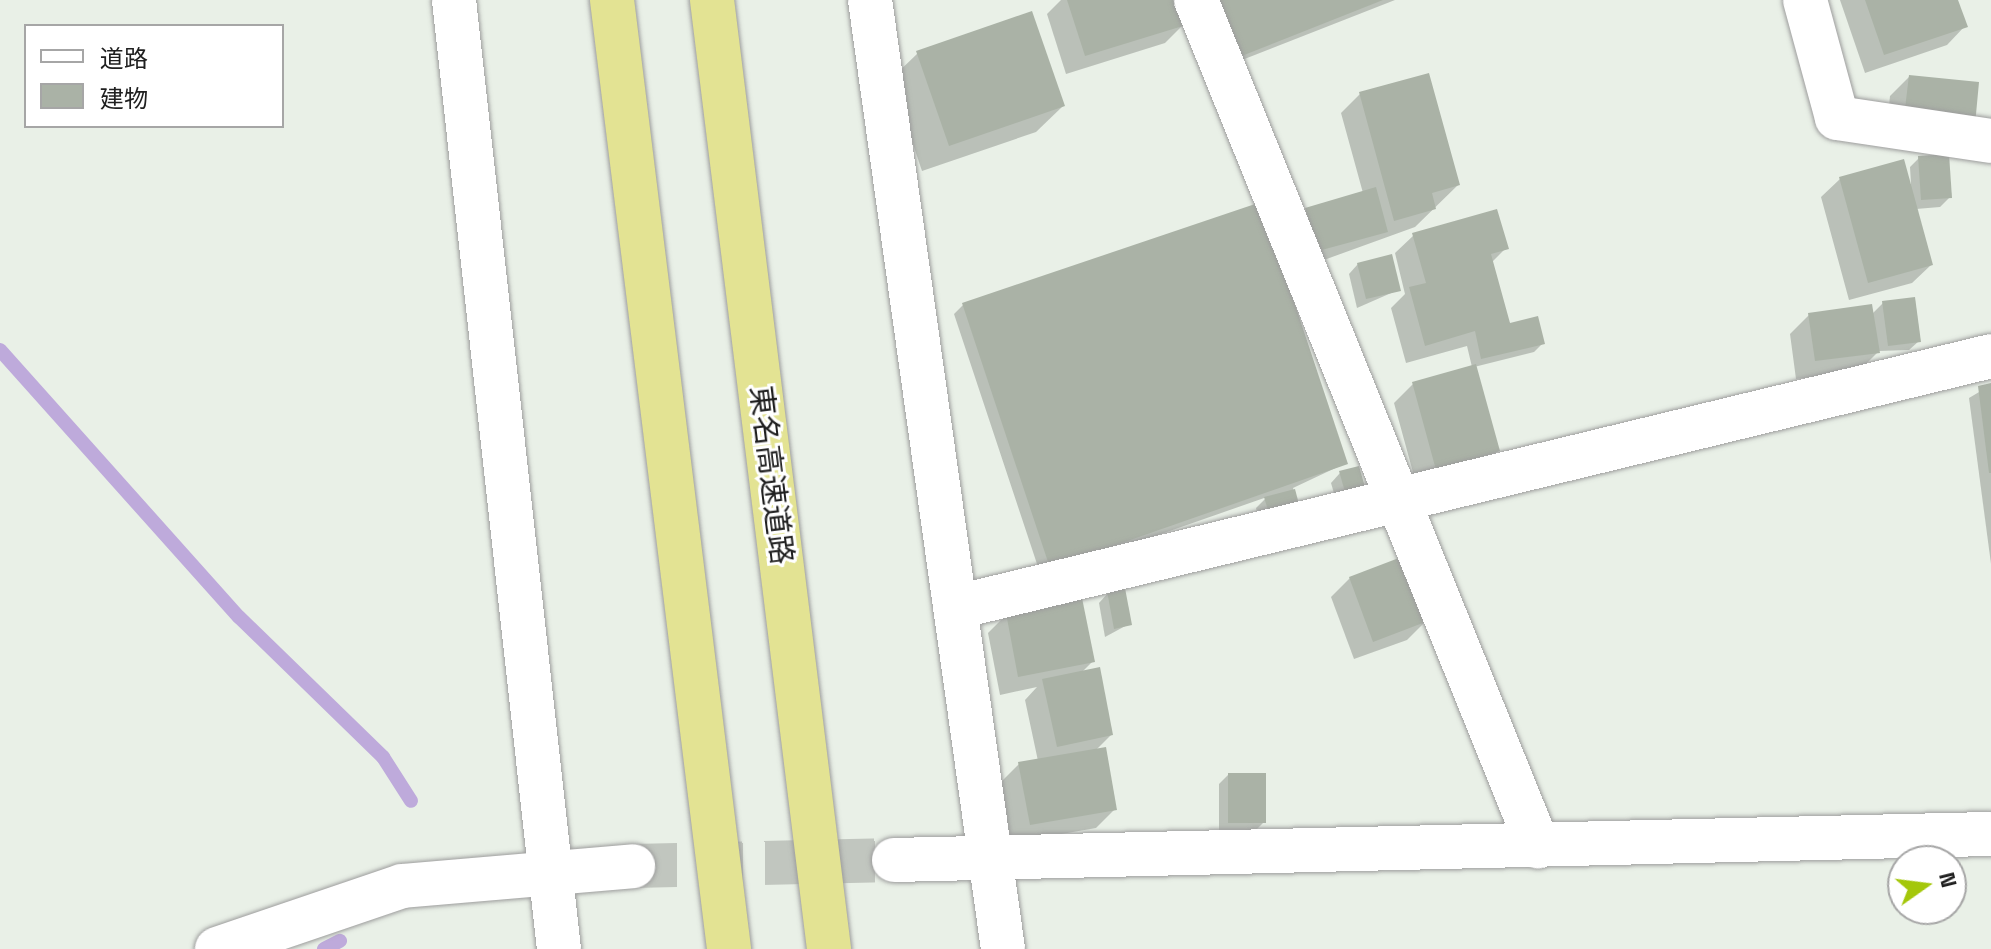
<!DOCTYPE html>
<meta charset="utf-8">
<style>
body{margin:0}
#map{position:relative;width:1991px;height:949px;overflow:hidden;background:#e9f0e7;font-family:"Space Grotesk","Noto Sans JP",sans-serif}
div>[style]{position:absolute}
.shadow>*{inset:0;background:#0003}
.stream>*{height:14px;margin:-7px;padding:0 7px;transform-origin:7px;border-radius:7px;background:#beaadb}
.building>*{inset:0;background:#aab2a6}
.street-tunnel>*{height:44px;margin-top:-22px;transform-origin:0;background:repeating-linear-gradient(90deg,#c1c6bf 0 44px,transparent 0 66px)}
.roads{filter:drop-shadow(0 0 2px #9d9d9d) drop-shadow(0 0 2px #9d9d9d)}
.street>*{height:44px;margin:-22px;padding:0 22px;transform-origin:22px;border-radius:22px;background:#fff}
.highway>*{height:44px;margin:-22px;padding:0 22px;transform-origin:22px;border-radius:22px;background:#e3e393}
span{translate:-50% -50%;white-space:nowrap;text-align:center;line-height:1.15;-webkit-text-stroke:6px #fff;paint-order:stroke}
.street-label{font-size:30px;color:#202020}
.legend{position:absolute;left:24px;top:24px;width:260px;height:104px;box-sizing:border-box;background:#fff;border:2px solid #a6a6a6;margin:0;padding:10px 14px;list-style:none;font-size:24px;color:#202020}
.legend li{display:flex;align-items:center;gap:16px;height:40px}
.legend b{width:40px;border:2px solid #a6a6a6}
.north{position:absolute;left:1887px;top:845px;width:80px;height:80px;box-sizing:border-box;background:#fff;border:2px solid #a6a6a6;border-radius:50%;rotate:76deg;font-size:22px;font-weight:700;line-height:32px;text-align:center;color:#202020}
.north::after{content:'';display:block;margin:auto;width:28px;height:36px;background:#a4c70a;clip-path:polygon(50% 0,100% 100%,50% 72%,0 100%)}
</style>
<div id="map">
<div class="shadow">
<i style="clip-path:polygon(1061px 0,1176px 0,1184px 24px,1165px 43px,1066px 74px,1047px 14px)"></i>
<i style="clip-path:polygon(1199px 0,1395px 0,1224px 67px)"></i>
<i style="clip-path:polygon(1840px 0,1956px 0,1965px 26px,1947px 45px,1865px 73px)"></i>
<i style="clip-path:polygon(918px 53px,1063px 106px,1036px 132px,922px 171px,891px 79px)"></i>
<i style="clip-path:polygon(1909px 77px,1977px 84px,1886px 135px,1890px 96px)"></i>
<i style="clip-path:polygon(1360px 94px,1458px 185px,1415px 227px,1299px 269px,1288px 228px,1306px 210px,1363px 193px,1341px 113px)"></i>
<i style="clip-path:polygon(1919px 158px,1950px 197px,1940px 207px,1916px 209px,1931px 265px,1912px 283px,1849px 300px,1821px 197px,1840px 179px,1911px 184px,1910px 167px)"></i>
<i style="clip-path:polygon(1414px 235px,1506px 248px,1491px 263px,1507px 321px,1543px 343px,1534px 352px,1474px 367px,1498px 451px,1479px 470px,1417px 487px,1394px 403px,1413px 384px,1472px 367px,1467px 346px,1406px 363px,1391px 308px,1405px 294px,1395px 253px)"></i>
<i style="clip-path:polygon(1358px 264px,1398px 290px,1357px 308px,1349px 274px)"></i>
<i style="clip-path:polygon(1883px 303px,1919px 341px,1909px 350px,1879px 351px,1859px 371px,1796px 379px,1790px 334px,1809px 315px,1872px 314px)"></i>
<i style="clip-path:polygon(963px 305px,1346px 463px,1293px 488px,1298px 508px,1260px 525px,1256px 508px,1267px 497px,1041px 576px,954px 314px)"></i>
<i style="clip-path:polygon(1991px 385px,1991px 564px,1969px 398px)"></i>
<i style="clip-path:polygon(1340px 473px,1363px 486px,1336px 500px,1331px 483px)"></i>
<i style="clip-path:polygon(1350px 578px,1426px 621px,1407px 640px,1354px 659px,1331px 597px)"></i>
<i style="clip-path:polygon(1108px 593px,1129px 624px,1105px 637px,1099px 603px)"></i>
<i style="clip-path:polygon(1007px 614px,1093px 661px,1081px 673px,1111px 735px,1095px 751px,1115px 809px,1096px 828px,1011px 843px,1000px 783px,1019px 764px,1038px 761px,1025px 700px,1037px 687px,1000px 695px,988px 633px)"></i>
<i style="clip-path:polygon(1228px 775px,1264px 822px,1254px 832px,1219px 832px,1219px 784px)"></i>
</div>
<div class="stream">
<i style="left:0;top:350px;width:358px;rotate:48.2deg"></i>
<i style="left:239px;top:617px;width:201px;rotate:44.2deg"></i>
<i style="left:383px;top:757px;width:52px;rotate:57.5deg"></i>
<i style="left:324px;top:949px;width:18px;rotate:-27deg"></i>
</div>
<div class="building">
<i style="clip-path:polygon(1067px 0,1179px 0,1186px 25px,1085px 56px)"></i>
<i style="clip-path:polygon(1211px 0,1383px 0,1234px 59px)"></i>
<i style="clip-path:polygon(1865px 0,1958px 0,1968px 27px,1884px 55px)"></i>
<i style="clip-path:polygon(1032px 11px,1065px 106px,949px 146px,916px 51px)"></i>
<i style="clip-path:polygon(1429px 73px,1460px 185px,1432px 193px,1436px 209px,1394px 221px,1359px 92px)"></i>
<i style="clip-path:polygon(1909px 75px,1979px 82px,1975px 125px,1904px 117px)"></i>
<i style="clip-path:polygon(1949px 154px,1952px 198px,1921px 200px,1918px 156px)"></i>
<i style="clip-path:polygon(1904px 159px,1933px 265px,1868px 283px,1839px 177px)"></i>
<i style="clip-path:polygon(1376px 187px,1388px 232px,1318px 251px,1305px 208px)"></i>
<i style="clip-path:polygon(1261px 202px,1348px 464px,1050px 568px,962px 303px)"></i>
<i style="clip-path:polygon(1497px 209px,1509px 249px,1491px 254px,1510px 323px,1538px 316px,1545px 344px,1481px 359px,1475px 331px,1425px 346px,1409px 287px,1426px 283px,1412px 233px)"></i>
<i style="clip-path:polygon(1392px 254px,1401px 291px,1366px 299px,1357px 263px)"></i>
<i style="clip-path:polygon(1915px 297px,1921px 342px,1888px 346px,1882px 301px)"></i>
<i style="clip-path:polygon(1872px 304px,1880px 353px,1815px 361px,1808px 313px)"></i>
<i style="clip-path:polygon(1476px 364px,1500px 451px,1436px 470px,1412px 382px)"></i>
<i style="clip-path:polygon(1991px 383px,1991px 473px,1989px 473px,1978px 386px)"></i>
<i style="clip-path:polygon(1359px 466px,1365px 487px,1345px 492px,1339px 471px)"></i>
<i style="clip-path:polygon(1295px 489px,1300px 508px,1270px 517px,1264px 497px)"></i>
<i style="clip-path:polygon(1404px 556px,1428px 621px,1373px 642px,1349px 577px)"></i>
<i style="clip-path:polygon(1125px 588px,1132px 625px,1114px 629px,1107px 591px)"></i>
<i style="clip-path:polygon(1082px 598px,1095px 662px,1018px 677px,1006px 613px)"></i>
<i style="clip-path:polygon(1100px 667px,1113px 735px,1057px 747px,1042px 679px)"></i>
<i style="clip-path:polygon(1106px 747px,1117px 810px,1030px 825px,1018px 762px)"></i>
<i style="clip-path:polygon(1228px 773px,1266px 773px,1266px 823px,1228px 823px)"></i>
</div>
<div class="street-tunnel">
<i style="left:633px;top:866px;width:261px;rotate:-1.3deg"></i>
</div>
<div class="roads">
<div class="street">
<i style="left:454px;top:0;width:955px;rotate:83.69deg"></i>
<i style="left:870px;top:0;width:958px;rotate:82.02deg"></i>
<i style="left:1196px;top:0;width:913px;rotate:67.99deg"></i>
<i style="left:1805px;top:0;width:122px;rotate:74.8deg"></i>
<i style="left:1837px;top:118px;width:156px;rotate:8.5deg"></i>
<i style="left:957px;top:607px;width:1064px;rotate:-13.64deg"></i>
<i style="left:894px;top:860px;width:1097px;rotate:-1.36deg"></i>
<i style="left:217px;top:949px;width:195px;rotate:-18.8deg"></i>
<i style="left:402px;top:886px;width:232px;rotate:-4.9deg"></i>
</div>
<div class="highway">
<i style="left:612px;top:0;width:956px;rotate:82.97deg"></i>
<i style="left:712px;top:0;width:956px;rotate:82.97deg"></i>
</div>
</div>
<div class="street-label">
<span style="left:771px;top:475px;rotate:83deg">東名高速道路</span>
</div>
<ul class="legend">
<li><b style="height:10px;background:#fff"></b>道路</li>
<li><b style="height:22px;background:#aab2a6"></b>建物</li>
</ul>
<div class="north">N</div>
</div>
